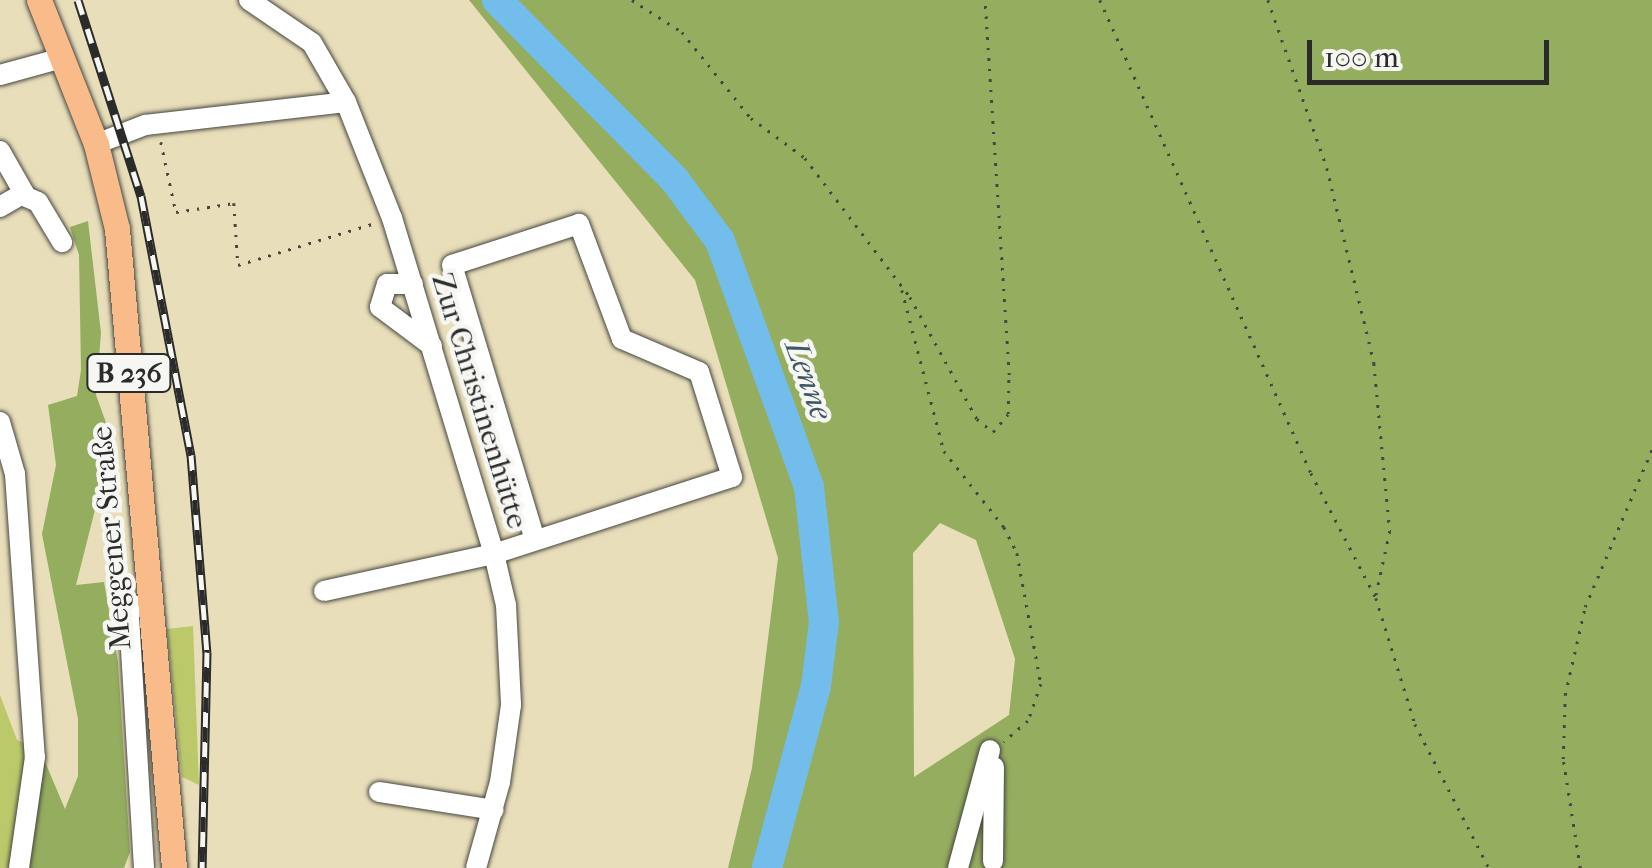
<!DOCTYPE html>
<meta charset="utf-8">
<style>
body{margin:0}
#map{position:relative;width:1652px;height:868px;overflow:hidden;background:#e8deba;font-family:"IM FELL French Canon",serif}
div>[style]{position:absolute}
.green>*{inset:0;background:#bcc96b}
.forest>*{inset:0;background:#95ad5f}
.river>*{height:30px;margin:-15px;padding:0 15px;transform-origin:15px;border-radius:15px;background:#72bdeb}
.path>*{height:2.5px;margin-top:-1.25px;transform-origin:0;background:repeating-linear-gradient(90deg,#474640 0 2.5px,transparent 0 10.5px)}
.roads{filter:drop-shadow(0 0 2px #474640) drop-shadow(0 0 2px #474640)}
.minor>*{height:20px;margin:-10px;padding:0 10px;transform-origin:10px;border-radius:10px;background:#fff}
.major>*{height:25px;margin:-12.5px;padding:0 12.5px;transform-origin:12.5px;border-radius:12.5px;background:#fabb8b}
.rail>*{height:9px;margin-top:-4.5px;transform-origin:0;background:repeating-linear-gradient(90deg,#f6f6f2 0 15px,#2b2b2b 0 30px);box-sizing:border-box;border-block:2px solid #2b2b2b}
span{translate:-50% -50%;white-space:nowrap;text-align:center;line-height:1.15;-webkit-text-stroke:9px #f6f6f2;paint-order:stroke}
.shield-label span{padding:2px 8px;background:#f6f6f2;border:2px solid;border-radius:8px;-webkit-text-stroke-width:0}
.shield-label{font-size:28px;color:#2b2b2b;font-weight:700}
.street-label{font-size:30px;color:#2b2b2b}
.water-label{font-size:32px;color:#405765;font-style:italic}
.scale{position:absolute;left:1307px;top:40px;width:242px;height:45px;box-sizing:border-box;border:5px solid #2b2b2b;border-top:0;padding-left:12px;font-size:30px;line-height:35px;white-space:nowrap;color:#2b2b2b;-webkit-text-stroke:8px #f6f6f2;paint-order:stroke}
</style>
<div id="map">
<div class="green">
<i style="clip-path:polygon(193px 626px,199px 785px,182px 777px,167px 629px)"></i>
<i style="clip-path:polygon(0 695px,17px 740px,40px 750px,28px 868px,0 868px)"></i>
</div>
<div class="forest">
<i style="clip-path:polygon(evenodd,469px 0,1652px 0,1652px 868px,728px 868px,752px 768px,778px 558px,695px 280px,469px 0,940px 523px,976px 540px,1015px 659px,1009px 715px,914px 777px,913px 553px,940px 523px)"></i>
<i style="clip-path:polygon(88px 221px,101px 333px,96px 395px,117px 453px,100px 490px,76px 585px,104px 582px,118px 662px,130px 852px,124px 868px,28px 868px,40px 750px,65px 809px,78px 776px,78px 719px,42px 534px,56px 465px,48px 405px,77px 396px,81px 370px,79px 255px,70px 227px)"></i>
</div>
<div class="river">
<i style="left:497px;top:0;width:252px;rotate:45.3deg"></i>
<i style="left:674px;top:179px;width:77px;rotate:53.4deg"></i>
<i style="left:720px;top:241px;width:262px;rotate:70.1deg"></i>
<i style="left:809px;top:487px;width:136px;rotate:83.7deg"></i>
<i style="left:824px;top:622px;width:64px;rotate:97.1deg"></i>
<i style="left:816px;top:686px;width:188px;rotate:105.1deg"></i>
</div>
<div class="path">
<i style="left:632px;top:0;width:59px;rotate:32.6deg"></i>
<i style="left:682px;top:32px;width:110px;rotate:51.3deg"></i>
<i style="left:751px;top:118px;width:67px;rotate:36.5deg"></i>
<i style="left:805px;top:158px;width:174px;rotate:52.9deg"></i>
<i style="left:910px;top:297px;width:139px;rotate:61.2deg"></i>
<i style="left:977px;top:419px;width:21px;rotate:39deg"></i>
<i style="left:993px;top:432px;width:23px;rotate:-50deg"></i>
<i style="left:1008px;top:414px;width:39px;rotate:-89deg"></i>
<i style="left:1009px;top:375px;width:376px;rotate:-93.7deg"></i>
<i style="left:1100px;top:0;width:518px;rotate:65.96deg"></i>
<i style="left:1311px;top:473px;width:141px;rotate:62.5deg"></i>
<i style="left:1376px;top:598px;width:132px;rotate:72.8deg"></i>
<i style="left:1415px;top:724px;width:162px;rotate:62.8deg"></i>
<i style="left:1268px;top:0;width:178px;rotate:70.6deg"></i>
<i style="left:1327px;top:168px;width:201px;rotate:76.4deg"></i>
<i style="left:1374px;top:363px;width:169px;rotate:84.6deg"></i>
<i style="left:1390px;top:531px;width:66px;rotate:102.2deg"></i>
<i style="left:161px;top:142px;width:72px;rotate:77.9deg"></i>
<i style="left:176px;top:212px;width:59px;rotate:-8.8deg"></i>
<i style="left:234px;top:203px;width:62px;rotate:86.3deg"></i>
<i style="left:238px;top:265px;width:140px;rotate:-17deg"></i>
<i style="left:902px;top:290px;width:166px;rotate:75.4deg"></i>
<i style="left:944px;top:451px;width:97px;rotate:51.7deg"></i>
<i style="left:1004px;top:527px;width:29px;rotate:63deg"></i>
<i style="left:1017px;top:553px;width:133px;rotate:79.6deg"></i>
<i style="left:1041px;top:684px;width:39px;rotate:109deg"></i>
<i style="left:1028px;top:721px;width:32px;rotate:139deg"></i>
<i style="left:1580px;top:868px;width:110px;rotate:-98.9deg"></i>
<i style="left:1563px;top:759px;width:64px;rotate:-88.2deg"></i>
<i style="left:1565px;top:695px;width:90px;rotate:-77.2deg"></i>
<i style="left:1585px;top:607px;width:172px;rotate:-67deg"></i>
</div>
<div class="roads">
<div class="minor">
<i style="left:249px;top:0;width:76px;rotate:34.3deg"></i>
<i style="left:312px;top:43px;width:68px;rotate:60deg"></i>
<i style="left:346px;top:102px;width:125px;rotate:68.4deg"></i>
<i style="left:392px;top:218px;width:351px;rotate:73.1deg"></i>
<i style="left:494px;top:554px;width:52px;rotate:76.8deg"></i>
<i style="left:506px;top:605px;width:100px;rotate:87.1deg"></i>
<i style="left:511px;top:705px;width:78px;rotate:98.1deg"></i>
<i style="left:500px;top:782px;width:89px;rotate:105.6deg"></i>
<i style="left:0;top:75px;width:64px;rotate:-15.3deg"></i>
<i style="left:96px;top:144px;width:53px;rotate:-21.2deg"></i>
<i style="left:145px;top:125px;width:202px;rotate:-6.5deg"></i>
<i style="left:0;top:151px;width:48px;rotate:60.3deg"></i>
<i style="left:24px;top:193px;width:28px;rotate:150deg"></i>
<i style="left:24px;top:196px;width:15px;rotate:23deg"></i>
<i style="left:38px;top:202px;width:47px;rotate:59deg"></i>
<i style="left:413px;top:284px;width:26px;rotate:180deg"></i>
<i style="left:387px;top:284px;width:24px;rotate:107deg"></i>
<i style="left:380px;top:307px;width:65px;rotate:36.9deg"></i>
<i style="left:0;top:422px;width:54px;rotate:73.9deg"></i>
<i style="left:15px;top:474px;width:284px;rotate:86deg"></i>
<i style="left:35px;top:757px;width:112px;rotate:98.2deg"></i>
<i style="left:324px;top:591px;width:174px;rotate:-12.3deg"></i>
<i style="left:494px;top:554px;width:250px;rotate:-17.9deg"></i>
<i style="left:732px;top:477px;width:110px;rotate:-107.4deg"></i>
<i style="left:699px;top:372px;width:84px;rotate:-156.8deg"></i>
<i style="left:622px;top:339px;width:123px;rotate:-110.5deg"></i>
<i style="left:579px;top:224px;width:133px;rotate:162.1deg"></i>
<i style="left:452px;top:265px;width:287px;rotate:73.2deg"></i>
<i style="left:379px;top:792px;width:116px;rotate:8.9deg"></i>
<i style="left:993px;top:861px;width:94px;rotate:-89.4deg"></i>
<i style="left:144px;top:868px;width:252px;rotate:-93.4deg"></i>
<i style="left:129px;top:616px;width:8px;rotate:-76deg"></i>
<i style="left:131px;top:608px;width:20px;rotate:-15deg"></i>
<i style="left:958px;top:868px;width:122px;rotate:-74.8deg"></i>
</div>
<div class="major">
<i style="left:39px;top:0;width:155px;rotate:68.4deg"></i>
<i style="left:96px;top:144px;width:88px;rotate:76.1deg"></i>
<i style="left:117px;top:229px;width:642px;rotate:84.9deg"></i>
</div>
</div>
<div class="rail">
<i style="left:78px;top:0;width:206px;rotate:72.2deg"></i>
<i style="left:141px;top:196px;width:264px;rotate:79.1deg"></i>
<i style="left:191px;top:455px;width:198px;rotate:85.4deg"></i>
<i style="left:207px;top:652px;width:216px;rotate:91.3deg"></i>
</div>
<div class="shield-label">
<span style="left:129px;top:373px">B 236</span>
</div>
<div class="street-label">
<span style="left:479px;top:401px;rotate:73deg">Zur Christinenhütte</span>
<span style="left:112px;top:538px;rotate:-95deg">Meggener Straße</span>
</div>
<div class="water-label">
<span style="left:808px;top:380px;rotate:70deg">Lenne</span>
</div>
<div class="scale">100 m</div>
</div>
